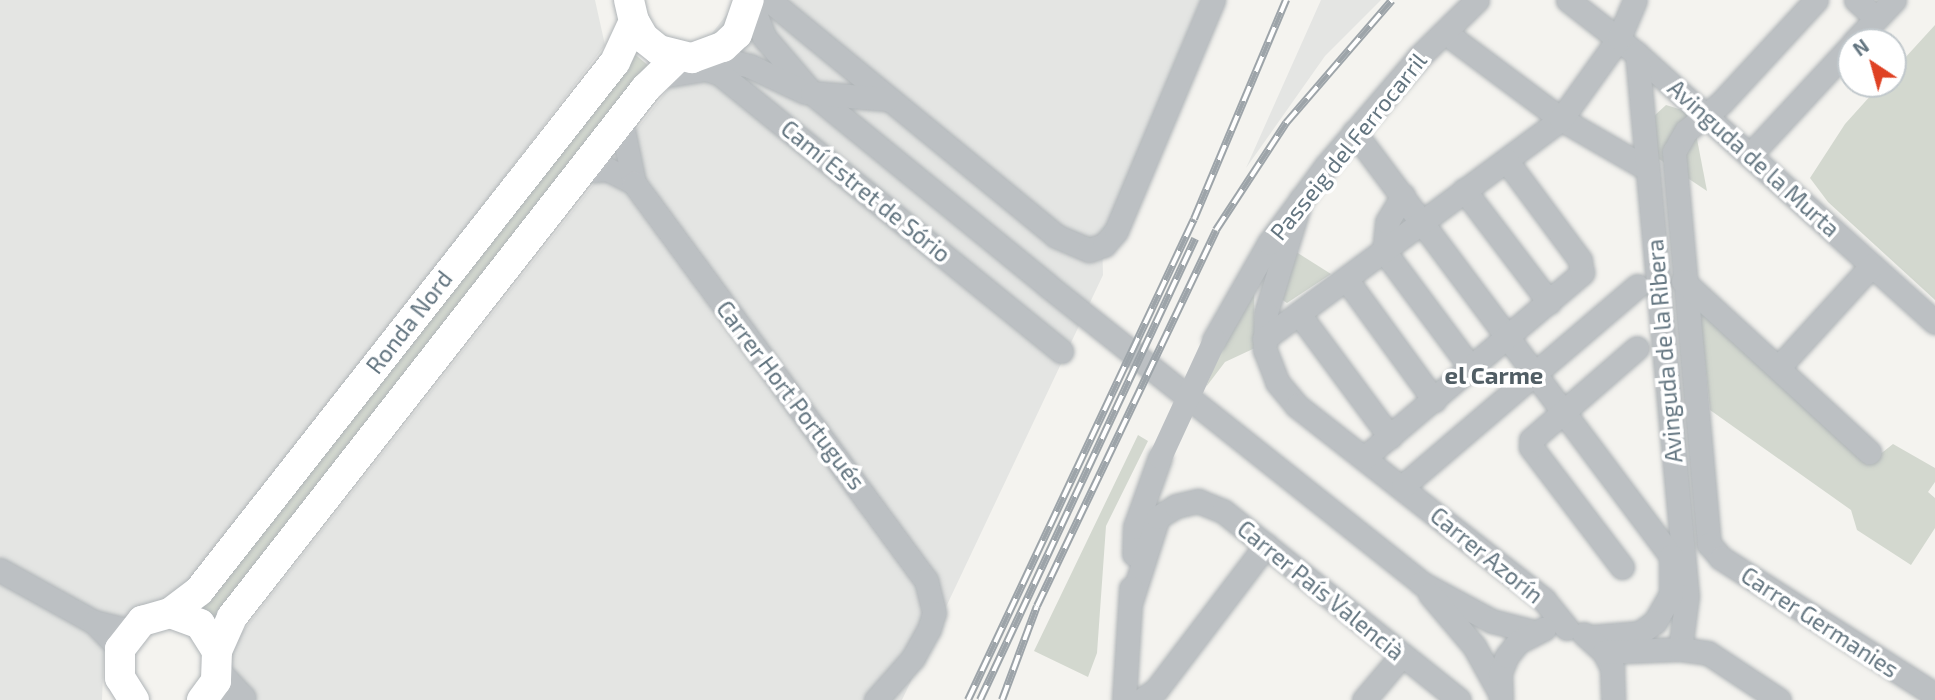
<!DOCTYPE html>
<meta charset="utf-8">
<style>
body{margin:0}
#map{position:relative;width:1935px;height:700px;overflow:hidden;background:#f4f3ef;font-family:"Exo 2",sans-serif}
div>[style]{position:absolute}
.built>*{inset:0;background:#e4e5e3}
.green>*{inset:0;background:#d3d8cf}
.roads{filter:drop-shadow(0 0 2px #afb4b7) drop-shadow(0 0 2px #afb4b7)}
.minor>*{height:23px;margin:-11.5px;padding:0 11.5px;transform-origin:11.5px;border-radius:11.5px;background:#bcc0c3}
.major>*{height:30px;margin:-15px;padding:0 15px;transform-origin:15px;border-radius:15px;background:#fff}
.rail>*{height:8px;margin-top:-4px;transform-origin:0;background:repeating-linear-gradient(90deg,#fff 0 16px,#9da4a9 0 32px);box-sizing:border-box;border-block:2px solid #9da4a9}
.minor-bridge>*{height:23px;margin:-11.5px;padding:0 11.5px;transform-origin:11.5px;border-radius:11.5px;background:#bcc0c3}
span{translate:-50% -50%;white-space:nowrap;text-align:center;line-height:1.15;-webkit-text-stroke:7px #fff;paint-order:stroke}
.street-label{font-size:23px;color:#637580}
.neighbourhood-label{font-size:24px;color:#515e65;font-weight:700}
.north{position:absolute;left:1837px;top:28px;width:70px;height:70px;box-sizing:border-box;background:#fff;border:2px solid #c1c8cc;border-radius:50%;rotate:324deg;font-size:19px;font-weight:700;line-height:28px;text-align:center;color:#637580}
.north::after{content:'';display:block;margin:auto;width:24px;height:32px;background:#df4224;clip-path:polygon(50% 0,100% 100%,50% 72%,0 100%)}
</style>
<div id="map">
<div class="built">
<i style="clip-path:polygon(0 0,595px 0,605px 45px,179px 604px,114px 633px,104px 652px,102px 700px,0 700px)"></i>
<i style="clip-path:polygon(738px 0,1201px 0,1102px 238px,1103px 275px,902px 700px,189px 700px)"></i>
<i style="clip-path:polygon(1321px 0,1381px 0,1325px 56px,1246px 168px)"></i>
</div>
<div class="green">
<i style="clip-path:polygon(1935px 25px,1935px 300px,1828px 202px,1810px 178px,1845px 124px,1881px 84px,1893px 84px,1893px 71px)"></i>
<i style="clip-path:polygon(631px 51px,650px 67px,219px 626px,197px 608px)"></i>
<i style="clip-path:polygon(1666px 105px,1692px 113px,1707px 191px,1653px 155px,1654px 116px)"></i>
<i style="clip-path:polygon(1293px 250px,1331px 274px,1287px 303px,1281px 299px)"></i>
<i style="clip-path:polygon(1254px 289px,1255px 348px,1225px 362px,1206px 387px,1226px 338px)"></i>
<i style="clip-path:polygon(1699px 306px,1869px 463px,1893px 444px,1935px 468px,1935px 482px,1928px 492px,1935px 498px,1935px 528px,1911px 565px,1857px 530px,1851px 510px,1710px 410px)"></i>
<i style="clip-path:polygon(1138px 435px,1148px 441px,1106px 526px,1097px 653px,1088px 677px,1034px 651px)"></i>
</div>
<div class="roads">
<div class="minor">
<i style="left:750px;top:0;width:40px;rotate:69deg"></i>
<i style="left:764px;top:37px;width:74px;rotate:49.4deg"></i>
<i style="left:812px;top:93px;width:303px;rotate:39.2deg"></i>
<i style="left:1047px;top:285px;width:478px;rotate:38.5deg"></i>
<i style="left:1421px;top:583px;width:81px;rotate:28.2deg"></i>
<i style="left:1492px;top:621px;width:43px;rotate:14.7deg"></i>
<i style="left:769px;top:0;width:372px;rotate:39.4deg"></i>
<i style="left:1056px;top:236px;width:36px;rotate:23deg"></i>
<i style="left:1089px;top:250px;width:16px;rotate:-18deg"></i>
<i style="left:1104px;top:245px;width:18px;rotate:-49deg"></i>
<i style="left:1116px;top:231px;width:251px;rotate:-67.2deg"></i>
<i style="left:1568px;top:0;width:88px;rotate:38deg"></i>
<i style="left:1637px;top:54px;width:401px;rotate:42deg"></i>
<i style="left:1816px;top:0;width:140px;rotate:132.7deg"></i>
<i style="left:1721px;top:103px;width:45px;rotate:141.3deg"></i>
<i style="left:1686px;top:131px;width:24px;rotate:120deg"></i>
<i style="left:1674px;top:152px;width:394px;rotate:84.9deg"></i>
<i style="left:1709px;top:544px;width:18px;rotate:49deg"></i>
<i style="left:1721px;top:558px;width:254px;rotate:32.6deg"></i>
<i style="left:1856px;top:0;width:27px;rotate:42deg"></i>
<i style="left:1455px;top:40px;width:132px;rotate:36.7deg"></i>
<i style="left:1561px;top:119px;width:98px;rotate:30deg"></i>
<i style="left:1854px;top:42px;width:58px;rotate:-46.4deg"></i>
<i style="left:1637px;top:54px;width:544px;rotate:84.73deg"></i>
<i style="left:1687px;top:596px;width:53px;rotate:97.5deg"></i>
<i style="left:705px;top:55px;width:46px;rotate:13.7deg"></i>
<i style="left:750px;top:66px;width:61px;rotate:25.3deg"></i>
<i style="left:657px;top:77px;width:49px;rotate:-9.5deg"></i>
<i style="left:705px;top:69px;width:15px;rotate:16deg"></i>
<i style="left:719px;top:73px;width:441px;rotate:39.1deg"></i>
<i style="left:812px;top:93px;width:75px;rotate:4.6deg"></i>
<i style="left:1354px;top:132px;width:529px;rotate:53.22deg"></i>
<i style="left:1671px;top:556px;width:38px;rotate:90deg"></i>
<i style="left:1671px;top:594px;width:32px;rotate:120deg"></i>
<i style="left:1655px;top:622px;width:19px;rotate:145deg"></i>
<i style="left:1639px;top:633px;width:49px;rotate:175.3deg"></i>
<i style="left:1750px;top:155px;width:149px;rotate:-47.2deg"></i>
<i style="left:581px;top:171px;width:26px;rotate:-4deg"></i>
<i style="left:607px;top:169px;width:30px;rotate:27deg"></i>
<i style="left:634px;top:183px;width:64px;rotate:-101.7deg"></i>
<i style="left:634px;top:183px;width:493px;rotate:53.7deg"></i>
<i style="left:926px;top:580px;width:34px;rotate:76deg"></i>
<i style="left:934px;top:613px;width:17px;rotate:107deg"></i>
<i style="left:929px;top:629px;width:33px;rotate:119deg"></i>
<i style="left:913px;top:658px;width:56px;rotate:131.4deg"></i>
<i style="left:1464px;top:190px;width:141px;rotate:52.8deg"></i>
<i style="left:1301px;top:199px;width:119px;rotate:107.1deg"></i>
<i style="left:1266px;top:313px;width:37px;rotate:92deg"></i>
<i style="left:1265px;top:350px;width:34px;rotate:69deg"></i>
<i style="left:1277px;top:382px;width:31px;rotate:50deg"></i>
<i style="left:1297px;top:406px;width:314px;rotate:38.1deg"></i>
<i style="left:1544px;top:600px;width:36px;rotate:51deg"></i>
<i style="left:1384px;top:251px;width:146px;rotate:53.4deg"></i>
<i style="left:1384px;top:251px;width:29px;rotate:-84deg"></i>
<i style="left:1387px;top:222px;width:31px;rotate:-59deg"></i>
<i style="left:1346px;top:279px;width:150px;rotate:54deg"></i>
<i style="left:1683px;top:281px;width:253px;rotate:42.6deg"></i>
<i style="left:1299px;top:314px;width:153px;rotate:53.5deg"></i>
<i style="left:1264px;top:339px;width:370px;rotate:-36.5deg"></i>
<i style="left:1561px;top:119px;width:100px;rotate:-54.4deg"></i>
<i style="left:1619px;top:38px;width:41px;rotate:-67.2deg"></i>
<i style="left:1214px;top:340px;width:112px;rotate:-60.4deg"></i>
<i style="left:1269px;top:243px;width:96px;rotate:-53.5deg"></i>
<i style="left:1326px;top:166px;width:143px;rotate:-49.5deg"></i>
<i style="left:1419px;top:57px;width:81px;rotate:-44.5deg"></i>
<i style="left:1778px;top:368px;width:139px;rotate:-47.6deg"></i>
<i style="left:1365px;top:457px;width:285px;rotate:-40.3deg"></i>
<i style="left:1582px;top:273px;width:13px;rotate:-99deg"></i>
<i style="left:1580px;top:260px;width:124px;rotate:-126.5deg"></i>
<i style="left:1403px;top:486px;width:308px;rotate:-40.5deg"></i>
<i style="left:1134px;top:554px;width:27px;rotate:-88deg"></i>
<i style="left:1135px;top:527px;width:74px;rotate:-70.3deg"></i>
<i style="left:1622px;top:567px;width:151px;rotate:-127.2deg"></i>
<i style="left:1531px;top:447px;width:7px;rotate:-90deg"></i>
<i style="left:1531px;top:440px;width:140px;rotate:-41deg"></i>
<i style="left:0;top:570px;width:107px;rotate:29deg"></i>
<i style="left:1430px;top:594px;width:68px;rotate:49.8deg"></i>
<i style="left:1474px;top:646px;width:51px;rotate:60.9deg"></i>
<i style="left:1131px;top:601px;width:88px;rotate:-72.2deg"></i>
<i style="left:1158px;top:517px;width:21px;rotate:-31deg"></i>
<i style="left:1176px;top:506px;width:23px;rotate:-13deg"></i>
<i style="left:1198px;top:501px;width:27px;rotate:22deg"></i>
<i style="left:1223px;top:511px;width:302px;rotate:38.7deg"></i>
<i style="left:1584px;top:634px;width:27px;rotate:42deg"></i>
<i style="left:1604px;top:652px;width:18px;rotate:63deg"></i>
<i style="left:1612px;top:668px;width:32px;rotate:88deg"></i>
<i style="left:120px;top:649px;width:37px;rotate:-134deg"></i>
<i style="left:94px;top:622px;width:38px;rotate:14deg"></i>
<i style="left:1604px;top:652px;width:76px;rotate:-2.3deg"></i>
<i style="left:1680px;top:649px;width:28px;rotate:8deg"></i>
<i style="left:1708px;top:653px;width:85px;rotate:33.5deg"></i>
<i style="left:211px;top:691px;width:33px;rotate:11deg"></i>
<i style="left:243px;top:697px;width:37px;rotate:-133deg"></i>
<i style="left:1124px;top:700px;width:112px;rotate:-86.4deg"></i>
<i style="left:1141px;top:700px;width:18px;rotate:-34deg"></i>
<i style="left:1156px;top:690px;width:182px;rotate:-52.8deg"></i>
<i style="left:1364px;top:700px;width:59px;rotate:-49.8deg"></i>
<i style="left:1501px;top:700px;width:27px;rotate:-92deg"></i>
<i style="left:1500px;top:673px;width:18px;rotate:-68deg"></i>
<i style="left:1507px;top:656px;width:18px;rotate:-52deg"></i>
<i style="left:1518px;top:642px;width:29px;rotate:-27deg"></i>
</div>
<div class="major">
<i style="left:629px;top:0;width:22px;rotate:77deg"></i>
<i style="left:634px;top:21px;width:20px;rotate:60deg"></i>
<i style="left:644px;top:38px;width:19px;rotate:39deg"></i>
<i style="left:659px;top:50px;width:34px;rotate:14deg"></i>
<i style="left:692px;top:58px;width:33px;rotate:-20deg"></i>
<i style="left:723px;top:47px;width:19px;rotate:-43deg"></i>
<i style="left:737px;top:34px;width:36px;rotate:-71deg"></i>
<i style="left:170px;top:613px;width:36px;rotate:-37deg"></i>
<i style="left:199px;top:591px;width:673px;rotate:-51.82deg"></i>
<i style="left:615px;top:62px;width:45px;rotate:-65.1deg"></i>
<i style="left:217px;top:651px;width:37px;rotate:-66deg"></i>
<i style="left:232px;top:617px;width:672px;rotate:-51.95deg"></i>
<i style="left:646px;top:88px;width:45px;rotate:-44.1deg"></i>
<i style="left:134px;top:700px;width:26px;rotate:-122deg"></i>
<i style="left:120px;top:678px;width:29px;rotate:-90deg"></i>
<i style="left:120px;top:649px;width:36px;rotate:-52deg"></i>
<i style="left:142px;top:621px;width:29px;rotate:-16deg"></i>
<i style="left:170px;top:613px;width:32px;rotate:20deg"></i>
<i style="left:200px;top:624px;width:32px;rotate:58deg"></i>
<i style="left:217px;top:651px;width:30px;rotate:92deg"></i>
<i style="left:216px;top:681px;width:24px;rotate:126deg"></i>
</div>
</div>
<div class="rail">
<i style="left:968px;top:700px;width:531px;rotate:-64.83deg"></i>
<i style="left:1194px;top:219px;width:238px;rotate:-67.2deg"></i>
<i style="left:980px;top:700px;width:509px;rotate:-65deg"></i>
<i style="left:1002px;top:700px;width:100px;rotate:-69.6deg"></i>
<i style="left:1037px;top:606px;width:416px;rotate:-64.5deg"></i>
<i style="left:1216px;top:230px;width:128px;rotate:-56.8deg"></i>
<i style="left:1286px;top:123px;width:162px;rotate:-49.2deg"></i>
</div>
<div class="minor-bridge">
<i style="left:1160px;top:457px;width:129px;rotate:-65.2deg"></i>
</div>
<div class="street-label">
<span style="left:1348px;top:146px;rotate:-51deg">Passeig del Ferrocarril</span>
<span style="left:1754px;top:158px;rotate:42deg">Avinguda de la Murta</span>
<span style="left:866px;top:191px;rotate:39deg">Camí Estret de Sório</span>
<span style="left:409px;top:322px;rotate:-52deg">Ronda Nord</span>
<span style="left:1664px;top:351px;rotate:-95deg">Avinguda de la Ribera</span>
<span style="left:791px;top:395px;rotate:53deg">Carrer Hort Portugués</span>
<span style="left:1487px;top:555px;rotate:39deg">Carrer Azorín</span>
<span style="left:1321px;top:590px;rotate:39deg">Carrer País Valencià</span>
<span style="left:1820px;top:622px;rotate:33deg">Carrer Germanies</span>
</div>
<div class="neighbourhood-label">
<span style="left:1494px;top:375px">el Carme</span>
</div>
<div class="north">N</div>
</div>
